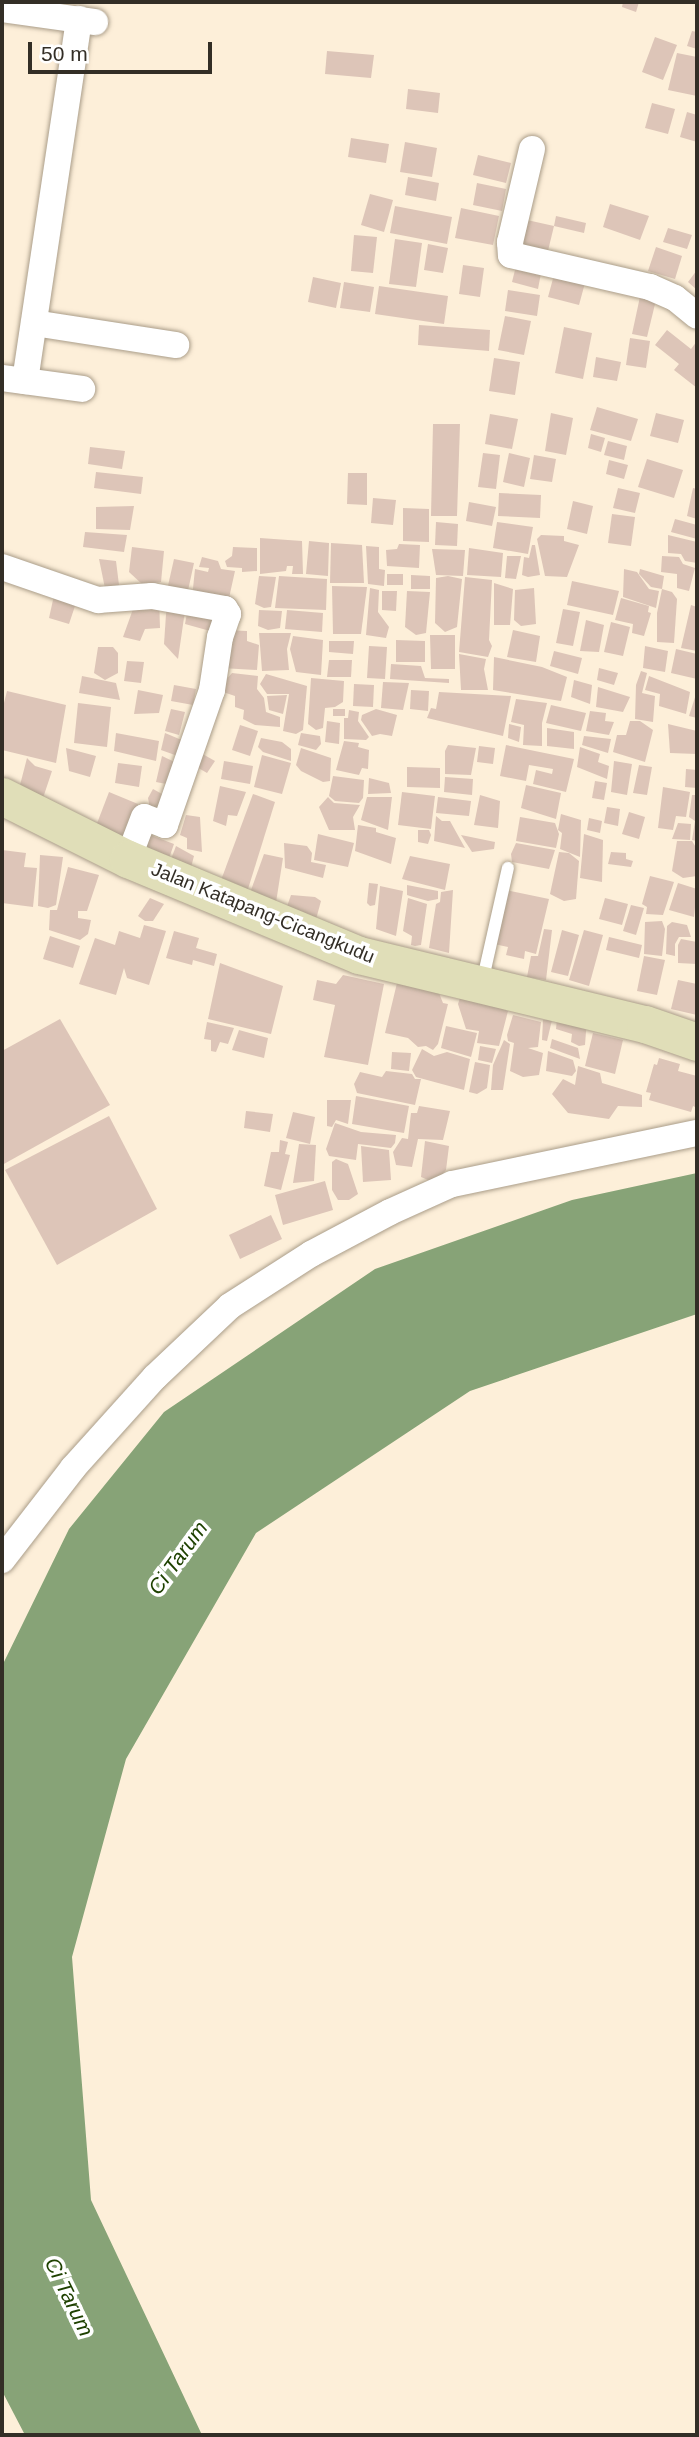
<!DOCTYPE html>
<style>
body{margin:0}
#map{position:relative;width:699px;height:2437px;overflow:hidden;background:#fdefd9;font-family:Arial,sans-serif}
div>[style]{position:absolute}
.water>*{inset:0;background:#87a377}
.building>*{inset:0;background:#ddc5b8}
.roads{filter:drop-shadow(0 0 2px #aa9d89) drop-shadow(0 0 2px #aa9d89)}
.lane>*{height:12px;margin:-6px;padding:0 6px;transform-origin:6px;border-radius:6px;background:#fff}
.street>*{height:26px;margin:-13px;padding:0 13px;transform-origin:13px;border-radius:13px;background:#fff}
.secondary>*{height:37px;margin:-18.5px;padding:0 18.5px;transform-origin:18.5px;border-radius:18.5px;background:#e0deb8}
span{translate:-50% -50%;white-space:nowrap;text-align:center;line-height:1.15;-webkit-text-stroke:7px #fff;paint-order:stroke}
.street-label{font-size:19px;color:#332e26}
.water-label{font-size:21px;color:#1e4100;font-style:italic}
.frame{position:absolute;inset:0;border:4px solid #332e26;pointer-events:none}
.scale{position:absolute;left:28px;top:42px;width:184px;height:32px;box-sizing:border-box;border:4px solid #332e26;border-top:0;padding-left:9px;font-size:21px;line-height:24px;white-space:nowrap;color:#332e26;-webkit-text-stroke:5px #fff;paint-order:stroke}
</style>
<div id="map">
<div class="water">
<i style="clip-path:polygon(697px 1173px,697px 1314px,470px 1391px,256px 1533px,126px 1759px,72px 1957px,91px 2200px,202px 2435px,25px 2435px,2px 2391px,2px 1666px,69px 1529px,164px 1412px,375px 1269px,572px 1200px)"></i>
</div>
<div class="building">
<i style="clip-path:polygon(623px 2px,639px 2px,636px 12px,622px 7px)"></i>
<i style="clip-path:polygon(692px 31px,697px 32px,697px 49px,687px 46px)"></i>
<i style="clip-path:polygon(655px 37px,677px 45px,663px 80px,642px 72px)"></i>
<i style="clip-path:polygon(327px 51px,374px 55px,371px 78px,325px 74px)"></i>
<i style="clip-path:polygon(677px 53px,697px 57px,697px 96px,668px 90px)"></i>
<i style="clip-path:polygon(408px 89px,440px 93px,438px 113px,406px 109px)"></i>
<i style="clip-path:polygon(652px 103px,675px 109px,668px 134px,645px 128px)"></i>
<i style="clip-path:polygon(687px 112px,697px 115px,697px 142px,680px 137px)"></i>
<i style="clip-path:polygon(351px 138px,389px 144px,386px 163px,348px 157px)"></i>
<i style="clip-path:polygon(405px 142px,437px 148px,432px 177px,400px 172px)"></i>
<i style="clip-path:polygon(478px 155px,511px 163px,506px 183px,473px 175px)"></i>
<i style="clip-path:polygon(408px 177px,439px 183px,436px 201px,405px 195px)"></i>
<i style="clip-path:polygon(477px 183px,506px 189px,502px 211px,473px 205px)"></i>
<i style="clip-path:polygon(370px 194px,393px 200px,384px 232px,361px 225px)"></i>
<i style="clip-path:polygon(610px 204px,649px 216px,640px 240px,603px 227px)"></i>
<i style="clip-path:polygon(395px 206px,452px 217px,447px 244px,390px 233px)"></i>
<i style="clip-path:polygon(461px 208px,499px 216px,493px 245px,455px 238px)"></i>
<i style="clip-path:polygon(556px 216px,586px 223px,584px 233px,554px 226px)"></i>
<i style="clip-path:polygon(527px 220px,554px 226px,547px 255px,520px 248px)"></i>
<i style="clip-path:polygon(668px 228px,692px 235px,687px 249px,663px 242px)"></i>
<i style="clip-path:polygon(354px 235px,377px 237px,373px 273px,351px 271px)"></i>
<i style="clip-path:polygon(395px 239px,422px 243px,416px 287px,389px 284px)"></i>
<i style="clip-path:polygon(428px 244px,448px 248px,443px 273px,424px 270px)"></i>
<i style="clip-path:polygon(656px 247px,682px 256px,675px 279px,648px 271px)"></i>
<i style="clip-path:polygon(517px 262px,542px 268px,538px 289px,512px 282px)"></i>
<i style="clip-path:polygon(463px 265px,484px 268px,480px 297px,459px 294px)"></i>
<i style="clip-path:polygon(697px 270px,697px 290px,688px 282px)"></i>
<i style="clip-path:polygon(554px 275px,585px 283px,579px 305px,548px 297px)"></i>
<i style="clip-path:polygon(313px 277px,341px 283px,336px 308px,308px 302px)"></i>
<i style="clip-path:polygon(344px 282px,374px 287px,370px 312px,340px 308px)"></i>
<i style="clip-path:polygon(379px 286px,448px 296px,444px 324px,375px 314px)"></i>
<i style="clip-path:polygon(508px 290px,540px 295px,537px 316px,505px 311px)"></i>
<i style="clip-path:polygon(641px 292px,657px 296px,647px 337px,632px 334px)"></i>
<i style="clip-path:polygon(505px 316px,531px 321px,524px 355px,498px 350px)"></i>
<i style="clip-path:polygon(419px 325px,490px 330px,489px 351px,418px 345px)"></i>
<i style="clip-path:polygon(564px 327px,592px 333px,583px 379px,555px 373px)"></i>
<i style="clip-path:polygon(667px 330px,691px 349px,697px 341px,697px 388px,674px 370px,679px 364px,655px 345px)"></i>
<i style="clip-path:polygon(630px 338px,650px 341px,646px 368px,626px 365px)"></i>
<i style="clip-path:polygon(596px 357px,621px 362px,617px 381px,593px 377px)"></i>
<i style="clip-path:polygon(494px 358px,520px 362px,515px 395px,489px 391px)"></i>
<i style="clip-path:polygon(597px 407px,638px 419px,631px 441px,590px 430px)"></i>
<i style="clip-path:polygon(551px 413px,573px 418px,566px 455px,545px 451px)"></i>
<i style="clip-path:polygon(656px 413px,684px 420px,678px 443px,650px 436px)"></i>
<i style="clip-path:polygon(490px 414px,518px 419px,512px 449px,485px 444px)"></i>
<i style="clip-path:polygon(433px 424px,460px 424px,457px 516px,431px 516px)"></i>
<i style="clip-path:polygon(591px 434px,605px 438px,601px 452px,588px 448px)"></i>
<i style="clip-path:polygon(608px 441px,627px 446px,624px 460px,604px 455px)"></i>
<i style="clip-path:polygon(90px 447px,125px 451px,122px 469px,88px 464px)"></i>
<i style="clip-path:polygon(483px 453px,500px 455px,496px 489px,478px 487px)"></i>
<i style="clip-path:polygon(509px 453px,530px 458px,524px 487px,503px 482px)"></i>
<i style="clip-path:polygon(534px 455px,556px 459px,552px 482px,530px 479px)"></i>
<i style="clip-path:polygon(647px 459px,683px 470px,674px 498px,638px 487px)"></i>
<i style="clip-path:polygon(609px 460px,628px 465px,624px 479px,606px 474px)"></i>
<i style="clip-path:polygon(96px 472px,143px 477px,141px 494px,94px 488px)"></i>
<i style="clip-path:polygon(348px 473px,367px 473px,367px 505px,347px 504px)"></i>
<i style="clip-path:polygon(618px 488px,640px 493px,635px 513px,613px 508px)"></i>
<i style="clip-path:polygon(693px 488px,697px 489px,697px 519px,687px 516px)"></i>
<i style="clip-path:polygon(499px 493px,541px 495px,540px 518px,498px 516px)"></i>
<i style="clip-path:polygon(373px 498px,396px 500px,393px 525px,371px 523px)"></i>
<i style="clip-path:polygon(573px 501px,593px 506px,587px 534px,567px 529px)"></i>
<i style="clip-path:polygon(469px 502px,496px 507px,492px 526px,466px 521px)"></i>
<i style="clip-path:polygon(134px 506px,130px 530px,96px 529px,96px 507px)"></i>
<i style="clip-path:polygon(403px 508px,429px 509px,429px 542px,403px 541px)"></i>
<i style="clip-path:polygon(612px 514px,635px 517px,631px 546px,608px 543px)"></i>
<i style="clip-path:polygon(675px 519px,697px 525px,697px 539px,671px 532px)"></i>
<i style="clip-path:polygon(436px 522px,458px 524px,457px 546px,435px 545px)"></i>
<i style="clip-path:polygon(497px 522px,533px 527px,528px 554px,493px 548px)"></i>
<i style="clip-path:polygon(85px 532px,127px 535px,124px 552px,83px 547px)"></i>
<i style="clip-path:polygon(541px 535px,564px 536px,564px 541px,579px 545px,567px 577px,545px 576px,537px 539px)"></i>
<i style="clip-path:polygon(668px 535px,697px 542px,697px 563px,685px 561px,681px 554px,668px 553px)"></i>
<i style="clip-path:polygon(260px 538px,302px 541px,303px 574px,292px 574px,293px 566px,287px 566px,286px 571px,260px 574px)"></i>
<i style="clip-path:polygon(309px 541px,329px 543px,328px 576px,306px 574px)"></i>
<i style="clip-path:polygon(331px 543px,362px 545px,364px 583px,330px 583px)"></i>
<i style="clip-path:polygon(399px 544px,420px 545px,419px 568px,387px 566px,386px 550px,397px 549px)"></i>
<i style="clip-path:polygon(532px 545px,535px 545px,540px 575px,528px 577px,522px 575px,524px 557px,529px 558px)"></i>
<i style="clip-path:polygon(366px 546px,379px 547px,379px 569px,385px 570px,384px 586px,368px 584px)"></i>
<i style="clip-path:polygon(132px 547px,164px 551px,161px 582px,143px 585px,129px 572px)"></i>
<i style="clip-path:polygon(233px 547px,257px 548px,257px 571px,242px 572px,242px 568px,227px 567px,225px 561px,232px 556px)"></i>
<i style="clip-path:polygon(469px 548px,503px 553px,501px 577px,467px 575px)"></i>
<i style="clip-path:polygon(432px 549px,465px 550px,463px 576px,436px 575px)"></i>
<i style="clip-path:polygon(507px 556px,521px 556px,516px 579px,505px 578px)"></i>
<i style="clip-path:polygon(662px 556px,679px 557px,683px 564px,695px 568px,689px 591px,677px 588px,677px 574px,661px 572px)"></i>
<i style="clip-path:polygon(202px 557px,218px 561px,221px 569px,235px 571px,227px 607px,192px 598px,195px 569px,208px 572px,209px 568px,199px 567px)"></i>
<i style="clip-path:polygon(99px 559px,116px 561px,119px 585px,107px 598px)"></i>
<i style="clip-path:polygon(174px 559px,194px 563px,187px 595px,167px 590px)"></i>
<i style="clip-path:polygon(624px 569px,637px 572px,649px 589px,659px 591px,656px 608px,623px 597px)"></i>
<i style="clip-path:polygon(640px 569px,664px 576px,662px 589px,651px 587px,639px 574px)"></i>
<i style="clip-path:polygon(387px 574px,403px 574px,403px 585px,387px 585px)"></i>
<i style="clip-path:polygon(411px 575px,430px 576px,430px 589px,411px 589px)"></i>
<i style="clip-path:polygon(259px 576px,276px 577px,271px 607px,264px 608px,255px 604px)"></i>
<i style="clip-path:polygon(279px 576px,327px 579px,326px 610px,275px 608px)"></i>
<i style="clip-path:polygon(448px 576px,462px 579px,457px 627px,445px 632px,435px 623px,436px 578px)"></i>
<i style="clip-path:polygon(465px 577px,492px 580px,489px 640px,492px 646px,488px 657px,459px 652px)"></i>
<i style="clip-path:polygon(572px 581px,619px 591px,613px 615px,567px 605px)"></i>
<i style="clip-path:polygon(494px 583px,513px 589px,510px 625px,494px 625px)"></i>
<i style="clip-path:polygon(332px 586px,367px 587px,361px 634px,333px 634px)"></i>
<i style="clip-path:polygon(370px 588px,379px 590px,378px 612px,389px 627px,386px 638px,366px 635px)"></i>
<i style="clip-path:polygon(534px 588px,536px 624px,521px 626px,514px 620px,515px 590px)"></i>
<i style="clip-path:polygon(662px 589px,672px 592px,677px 599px,674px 643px,657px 642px,657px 613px)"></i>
<i style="clip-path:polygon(55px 591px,78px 597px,69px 624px,49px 618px)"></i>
<i style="clip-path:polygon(382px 591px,397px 591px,396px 611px,382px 610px)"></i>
<i style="clip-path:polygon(407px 591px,430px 592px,426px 633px,416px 635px,405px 627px)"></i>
<i style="clip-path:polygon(159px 597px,160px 628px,145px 629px,140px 641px,123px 637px,137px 598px)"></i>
<i style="clip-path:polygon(621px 598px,649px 606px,648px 612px,651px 613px,644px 636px,632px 633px,633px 624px,615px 620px)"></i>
<i style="clip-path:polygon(167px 600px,186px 604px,178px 659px,164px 644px)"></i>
<i style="clip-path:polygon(189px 603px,226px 615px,221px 634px,185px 624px)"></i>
<i style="clip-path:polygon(691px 605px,697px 607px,697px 651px,681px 648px)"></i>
<i style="clip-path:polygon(563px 609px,580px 612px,573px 646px,556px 643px)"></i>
<i style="clip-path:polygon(259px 610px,282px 611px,280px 628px,268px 630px,258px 626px)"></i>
<i style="clip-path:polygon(287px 610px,323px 613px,322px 632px,285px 629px)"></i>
<i style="clip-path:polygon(586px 620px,604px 625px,599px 652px,580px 651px)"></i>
<i style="clip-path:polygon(611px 622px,630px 627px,623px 656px,604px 652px)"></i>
<i style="clip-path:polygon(224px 630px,247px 631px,247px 641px,259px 645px,257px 670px,221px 668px)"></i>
<i style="clip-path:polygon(513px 630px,540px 636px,536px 662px,507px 657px)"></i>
<i style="clip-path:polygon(259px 633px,291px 633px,287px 649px,289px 670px,262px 671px)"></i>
<i style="clip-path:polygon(430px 635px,455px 635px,455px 669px,431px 669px)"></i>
<i style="clip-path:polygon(293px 636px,323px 640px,321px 675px,296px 672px,290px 649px)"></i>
<i style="clip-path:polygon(396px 640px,425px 641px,425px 662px,396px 662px)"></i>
<i style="clip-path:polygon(329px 641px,354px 641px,353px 654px,329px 652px)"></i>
<i style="clip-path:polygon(369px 646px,387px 647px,385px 679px,367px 678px)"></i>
<i style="clip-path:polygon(645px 646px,668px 651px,665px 672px,643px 668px)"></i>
<i style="clip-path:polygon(98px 647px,113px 647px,118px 653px,118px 673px,105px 680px,94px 673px)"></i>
<i style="clip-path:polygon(676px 649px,697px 654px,697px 679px,671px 673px)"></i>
<i style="clip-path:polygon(554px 651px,582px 658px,578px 674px,550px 666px)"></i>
<i style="clip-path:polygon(459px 654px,486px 659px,484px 669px,488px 690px,461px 690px)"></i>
<i style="clip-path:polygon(494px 657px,542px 667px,567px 677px,561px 701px,493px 690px)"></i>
<i style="clip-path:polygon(329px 660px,352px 660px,351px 677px,327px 677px)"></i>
<i style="clip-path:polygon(127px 661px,144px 662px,141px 683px,124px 681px)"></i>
<i style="clip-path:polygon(391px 664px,421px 666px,425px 678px,449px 679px,449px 683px,390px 679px)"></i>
<i style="clip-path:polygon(599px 668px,618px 673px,614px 685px,597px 680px)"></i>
<i style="clip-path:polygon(641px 671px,647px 673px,642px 693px,655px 696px,653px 722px,635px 719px,636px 685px)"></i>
<i style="clip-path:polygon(232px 673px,258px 676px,257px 689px,264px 698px,266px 712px,280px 717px,280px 727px,255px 725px,243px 719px,244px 710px,235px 707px,235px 696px,223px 692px,224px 682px)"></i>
<i style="clip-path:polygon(266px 674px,307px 686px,303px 730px,296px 734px,283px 731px,289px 694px,267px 694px,260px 684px)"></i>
<i style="clip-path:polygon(82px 676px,116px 683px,120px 700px,79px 693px)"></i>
<i style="clip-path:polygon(649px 676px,690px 692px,686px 714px,659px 706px,660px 694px,645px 690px)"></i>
<i style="clip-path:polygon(311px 678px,344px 681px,343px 702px,335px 707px,325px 708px,323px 728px,316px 730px,308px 724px)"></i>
<i style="clip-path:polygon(574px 680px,592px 685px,590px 704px,571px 697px)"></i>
<i style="clip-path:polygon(383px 682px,409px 683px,403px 710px,381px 708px)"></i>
<i style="clip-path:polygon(354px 684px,374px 685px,373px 707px,353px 706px)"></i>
<i style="clip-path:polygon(174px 685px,196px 689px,193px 705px,171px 701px)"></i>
<i style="clip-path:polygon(598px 687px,630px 697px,623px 712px,596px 707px)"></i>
<i style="clip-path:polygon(138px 690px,163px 695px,159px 713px,134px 714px)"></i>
<i style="clip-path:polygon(411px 690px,429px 691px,428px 711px,410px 709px)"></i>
<i style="clip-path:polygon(7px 691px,66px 705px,56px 763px,2px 750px,2px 711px)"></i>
<i style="clip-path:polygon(697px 691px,697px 718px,689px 716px)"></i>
<i style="clip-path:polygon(439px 692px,511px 696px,503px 736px,427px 718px,431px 708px,436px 709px)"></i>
<i style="clip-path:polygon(287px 695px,283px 714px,269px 710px,267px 696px)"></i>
<i style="clip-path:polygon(516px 699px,547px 703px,542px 723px,542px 746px,523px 745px,524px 725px,511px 722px)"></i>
<i style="clip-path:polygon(78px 703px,111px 707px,107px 747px,74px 743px)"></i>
<i style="clip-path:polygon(551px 705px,586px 713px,581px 731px,546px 723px)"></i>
<i style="clip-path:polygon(171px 709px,185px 712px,179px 735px,165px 731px)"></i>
<i style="clip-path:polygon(333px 709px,345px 709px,345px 716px,333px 716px)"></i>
<i style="clip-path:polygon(376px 709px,397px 715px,392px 736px,380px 734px,372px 736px,361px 720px,362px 715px)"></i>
<i style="clip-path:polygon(349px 710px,359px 712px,358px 721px,369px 737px,366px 740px,344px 739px,344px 718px,348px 718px)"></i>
<i style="clip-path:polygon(590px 711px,606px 713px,605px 721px,614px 722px,609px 735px,586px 731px)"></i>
<i style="clip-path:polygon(327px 721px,340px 723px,339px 744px,325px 742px)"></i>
<i style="clip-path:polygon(630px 721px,640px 721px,653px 730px,645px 762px,613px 752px,617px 735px,626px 735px)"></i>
<i style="clip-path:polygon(509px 724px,521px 727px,519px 742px,508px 738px)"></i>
<i style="clip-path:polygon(668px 724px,697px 731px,697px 754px,670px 753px)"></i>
<i style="clip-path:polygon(240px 725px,258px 731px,250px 756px,232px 750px)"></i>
<i style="clip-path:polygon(547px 728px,574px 732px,574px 749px,547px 746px)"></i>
<i style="clip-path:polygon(116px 733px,159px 741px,156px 761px,114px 751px)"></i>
<i style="clip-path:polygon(165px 733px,184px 741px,186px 759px,161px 750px)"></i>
<i style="clip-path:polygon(301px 733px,320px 736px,321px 744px,316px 750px,298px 745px)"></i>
<i style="clip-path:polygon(584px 736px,611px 739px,608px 753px,582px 745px)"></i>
<i style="clip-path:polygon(261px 738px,282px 742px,291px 749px,291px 761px,263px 752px,258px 747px)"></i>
<i style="clip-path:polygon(344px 741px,359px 743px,358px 747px,369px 750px,368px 769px,362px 768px,359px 775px,336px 770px)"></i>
<i style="clip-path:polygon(448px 745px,476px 748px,471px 775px,445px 774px,445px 751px)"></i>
<i style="clip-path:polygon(506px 745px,574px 759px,566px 792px,533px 784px,536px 770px,552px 774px,553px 769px,529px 765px,526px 781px,500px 776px)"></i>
<i style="clip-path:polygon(479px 746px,495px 748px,493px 764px,477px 762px)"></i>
<i style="clip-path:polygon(580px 747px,600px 754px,598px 762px,609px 766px,607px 779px,577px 767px)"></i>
<i style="clip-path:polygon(66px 748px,96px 756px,90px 777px,69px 771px)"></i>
<i style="clip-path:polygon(301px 748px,331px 758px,330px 781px,323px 782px,301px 771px,296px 765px)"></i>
<i style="clip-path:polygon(199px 752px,215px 761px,207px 773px,195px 766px)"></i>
<i style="clip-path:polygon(262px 755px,291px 763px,282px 794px,254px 787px)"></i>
<i style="clip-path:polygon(162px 756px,183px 766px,166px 784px,156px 782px)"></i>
<i style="clip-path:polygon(27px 758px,35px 766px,52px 771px,42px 801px,19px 789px)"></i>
<i style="clip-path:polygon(224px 761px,253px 766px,250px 784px,221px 779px)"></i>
<i style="clip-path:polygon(614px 761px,632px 764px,627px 795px,611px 792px)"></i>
<i style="clip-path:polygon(118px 763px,142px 766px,139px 787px,115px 783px)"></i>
<i style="clip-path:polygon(639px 765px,652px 767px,647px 795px,633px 793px)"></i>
<i style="clip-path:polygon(407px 767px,440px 768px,440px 788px,407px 787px)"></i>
<i style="clip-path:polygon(686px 769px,697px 770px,697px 788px,685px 787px)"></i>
<i style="clip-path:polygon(333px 776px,364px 780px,363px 798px,359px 803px,335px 801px,329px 796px)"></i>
<i style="clip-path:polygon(445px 777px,473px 779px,472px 795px,444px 792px)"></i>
<i style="clip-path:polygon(369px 778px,389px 783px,391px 793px,368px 794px)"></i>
<i style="clip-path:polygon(595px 781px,607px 783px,604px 800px,592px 798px)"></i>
<i style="clip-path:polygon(526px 785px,561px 793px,556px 819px,521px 808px)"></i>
<i style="clip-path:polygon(220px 786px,246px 792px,237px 816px,228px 815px,226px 826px,213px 821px)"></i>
<i style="clip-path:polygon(663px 787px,690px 792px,686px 817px,676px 816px,673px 830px,658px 828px)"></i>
<i style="clip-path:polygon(153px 789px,171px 799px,166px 815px,150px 809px,148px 798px)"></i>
<i style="clip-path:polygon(109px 792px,138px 804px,125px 837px,96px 826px)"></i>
<i style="clip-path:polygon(402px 792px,435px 796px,431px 829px,398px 825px)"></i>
<i style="clip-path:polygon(253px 794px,275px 802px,244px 902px,217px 891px)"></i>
<i style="clip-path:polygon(480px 795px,500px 801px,498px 828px,474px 825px)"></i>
<i style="clip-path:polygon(692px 795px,697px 795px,697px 841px,692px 840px,695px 821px,689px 817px)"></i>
<i style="clip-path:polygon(328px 797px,334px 803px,360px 805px,353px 817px,355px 830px,329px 830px,319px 807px)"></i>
<i style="clip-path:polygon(367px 797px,392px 797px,388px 830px,361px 820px)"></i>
<i style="clip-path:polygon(438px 797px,471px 801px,469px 816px,436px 813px)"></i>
<i style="clip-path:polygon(607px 807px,620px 809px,618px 826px,604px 823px)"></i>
<i style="clip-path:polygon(629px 812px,645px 817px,639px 839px,622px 834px)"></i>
<i style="clip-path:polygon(561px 814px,581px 820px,580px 857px,560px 849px,562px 833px,558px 830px)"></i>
<i style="clip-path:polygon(186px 815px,200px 817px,202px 852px,187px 849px,187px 838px,180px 835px)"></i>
<i style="clip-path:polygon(436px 816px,442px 821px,450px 821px,465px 848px,434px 841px)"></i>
<i style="clip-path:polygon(520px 817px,555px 823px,559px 834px,556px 848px,516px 841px)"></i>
<i style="clip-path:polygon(589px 818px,602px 821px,600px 833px,587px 830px)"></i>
<i style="clip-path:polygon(678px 823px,691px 824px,690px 840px,672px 839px)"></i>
<i style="clip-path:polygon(358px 825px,376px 828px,376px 832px,396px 838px,391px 864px,355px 851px)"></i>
<i style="clip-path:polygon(418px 830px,429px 830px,431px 835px,428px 844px,418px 842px)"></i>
<i style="clip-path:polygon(145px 833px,174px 844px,166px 867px,141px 857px)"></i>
<i style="clip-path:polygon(318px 834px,354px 843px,348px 867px,314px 860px)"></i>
<i style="clip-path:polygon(584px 834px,603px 840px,602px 882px,580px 878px)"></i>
<i style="clip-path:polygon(461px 835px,495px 842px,494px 849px,472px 852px)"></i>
<i style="clip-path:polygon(677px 841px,692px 841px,697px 849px,697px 876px,683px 878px,672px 871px)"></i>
<i style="clip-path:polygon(284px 843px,307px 846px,312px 853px,311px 862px,326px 865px,323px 878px,285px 868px)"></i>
<i style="clip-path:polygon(516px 843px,555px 850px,549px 869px,512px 862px,511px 854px)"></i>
<i style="clip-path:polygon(176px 846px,194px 856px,190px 871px,168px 867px)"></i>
<i style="clip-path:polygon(2px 850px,26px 853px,24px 867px,37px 868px,33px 907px,2px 903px)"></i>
<i style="clip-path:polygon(559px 852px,569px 853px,579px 861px,576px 899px,564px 901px,550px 894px)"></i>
<i style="clip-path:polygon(611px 852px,626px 853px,626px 859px,633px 861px,631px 867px,608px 864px)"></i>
<i style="clip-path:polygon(264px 854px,283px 858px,274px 915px,246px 904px)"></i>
<i style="clip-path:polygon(40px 855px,63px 857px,56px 905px,48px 908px,38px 906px)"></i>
<i style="clip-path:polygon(410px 856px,450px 864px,445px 890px,402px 879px)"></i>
<i style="clip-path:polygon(68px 867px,99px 875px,87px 911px,78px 911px,78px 918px,91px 920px,88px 934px,80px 940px,49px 930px,50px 910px,57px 910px)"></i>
<i style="clip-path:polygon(650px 876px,674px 882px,663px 915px,646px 914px,647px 907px,642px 904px)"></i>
<i style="clip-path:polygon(369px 883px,378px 884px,375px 905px,370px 906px,367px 903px)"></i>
<i style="clip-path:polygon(678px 883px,697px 889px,694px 917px,669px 910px)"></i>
<i style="clip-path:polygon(407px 885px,438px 891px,438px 899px,428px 901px,410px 896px,407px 895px)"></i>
<i style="clip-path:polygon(380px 886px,403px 891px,396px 936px,376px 929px)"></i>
<i style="clip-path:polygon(453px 890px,449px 953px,429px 948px,436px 904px,440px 902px,441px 892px)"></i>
<i style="clip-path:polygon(506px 890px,549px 899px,536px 954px,525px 951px,524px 959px,506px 955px,508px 947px,494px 944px)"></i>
<i style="clip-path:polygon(291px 895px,315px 897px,321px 901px,313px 930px,284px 915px)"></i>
<i style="clip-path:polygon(150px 898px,164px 904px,153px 921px,145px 921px,138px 916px)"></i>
<i style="clip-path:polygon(408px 898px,427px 904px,421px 945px,415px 946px,411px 945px,412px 936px,403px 931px)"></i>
<i style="clip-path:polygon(605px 898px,628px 904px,622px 925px,599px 919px)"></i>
<i style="clip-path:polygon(631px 905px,644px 908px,636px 935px,623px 931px)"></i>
<i style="clip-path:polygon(662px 921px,665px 929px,662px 956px,644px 954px,645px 922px)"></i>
<i style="clip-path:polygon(672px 922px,687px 925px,691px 937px,679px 937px,675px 944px,675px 956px,666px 954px,667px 926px)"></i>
<i style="clip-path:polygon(144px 925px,166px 931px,149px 985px,127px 978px,124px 968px,116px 995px,79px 984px,95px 938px,115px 945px,119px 931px,140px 938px)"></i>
<i style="clip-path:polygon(544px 929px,552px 930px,546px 980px,527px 977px,531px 956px,538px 956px)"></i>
<i style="clip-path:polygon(562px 930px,579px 935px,568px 976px,551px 972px)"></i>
<i style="clip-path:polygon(584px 930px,603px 935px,589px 986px,569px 980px)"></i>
<i style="clip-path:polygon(174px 931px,199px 938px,196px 948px,217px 954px,214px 966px,193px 960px,192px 965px,166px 958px)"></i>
<i style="clip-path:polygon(50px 936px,80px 946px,73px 968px,43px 959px)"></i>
<i style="clip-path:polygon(609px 937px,642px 945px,639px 958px,606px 950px)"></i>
<i style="clip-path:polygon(681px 939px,697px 942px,697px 964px,678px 963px,678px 945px)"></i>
<i style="clip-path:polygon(644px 956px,665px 960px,657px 995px,637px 991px)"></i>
<i style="clip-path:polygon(220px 963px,283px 986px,271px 1034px,208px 1019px)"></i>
<i style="clip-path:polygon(343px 975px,384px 984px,368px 1065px,324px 1057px,335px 1005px,313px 1000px,317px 980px,336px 984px)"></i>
<i style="clip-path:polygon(678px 980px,697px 984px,697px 1015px,671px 1009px)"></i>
<i style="clip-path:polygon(397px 983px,439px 993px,443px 1003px,448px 1004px,438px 1044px,433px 1050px,426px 1046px,418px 1047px,408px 1038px,385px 1033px)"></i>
<i style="clip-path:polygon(462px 992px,508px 1011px,499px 1046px,477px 1043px,479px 1031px,466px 1029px,458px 1004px)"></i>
<i style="clip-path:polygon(513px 1015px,541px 1022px,538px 1047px,528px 1048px,543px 1053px,539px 1075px,523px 1077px,510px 1071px,514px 1043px,508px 1041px,507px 1035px)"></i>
<i style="clip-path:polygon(587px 1018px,585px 1045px,579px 1046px,571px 1042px,572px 1034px,556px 1029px,557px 1019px)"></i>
<i style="clip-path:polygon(60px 1019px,110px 1105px,2px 1165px,2px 1051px)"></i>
<i style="clip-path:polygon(543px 1020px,552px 1020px,547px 1041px,542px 1040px)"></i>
<i style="clip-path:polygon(207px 1022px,234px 1028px,228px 1044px,220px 1042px,216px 1052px,211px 1051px,211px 1040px,204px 1039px)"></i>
<i style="clip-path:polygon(446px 1026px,477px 1033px,471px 1057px,441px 1048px)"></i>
<i style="clip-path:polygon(239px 1030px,268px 1038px,264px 1058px,232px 1050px)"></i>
<i style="clip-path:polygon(593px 1033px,623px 1040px,615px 1074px,585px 1066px)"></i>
<i style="clip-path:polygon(552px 1039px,578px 1048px,580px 1059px,550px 1048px)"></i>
<i style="clip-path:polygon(504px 1040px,510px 1044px,503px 1090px,491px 1090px,493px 1065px)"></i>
<i style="clip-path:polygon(480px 1046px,496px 1049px,492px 1063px,478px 1060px)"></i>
<i style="clip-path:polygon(422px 1049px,434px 1056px,447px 1052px,470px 1059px,464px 1090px,416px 1077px,412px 1070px)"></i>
<i style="clip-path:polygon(548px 1051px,573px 1060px,576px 1071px,572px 1076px,546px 1071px)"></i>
<i style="clip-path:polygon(392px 1052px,411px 1053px,409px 1071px,391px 1069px)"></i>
<i style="clip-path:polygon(659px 1058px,680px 1064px,678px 1071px,697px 1076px,697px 1108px,693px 1106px,691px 1112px,649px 1100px,651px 1093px,646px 1092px,654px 1064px,657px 1065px)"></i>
<i style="clip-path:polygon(475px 1062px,490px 1065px,487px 1088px,477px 1094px,469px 1092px)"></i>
<i style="clip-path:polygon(578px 1066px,600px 1073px,602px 1083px,642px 1095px,642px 1107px,618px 1106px,609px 1119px,568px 1113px,552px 1094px,563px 1079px,575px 1085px)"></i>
<i style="clip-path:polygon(386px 1071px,412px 1074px,415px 1079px,421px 1079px,415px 1105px,357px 1093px,354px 1084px,360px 1072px,382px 1077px)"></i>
<i style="clip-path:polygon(356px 1096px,409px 1106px,404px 1133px,352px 1124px)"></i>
<i style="clip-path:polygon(327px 1100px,351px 1100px,348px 1124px,336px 1120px,332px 1127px,327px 1126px)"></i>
<i style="clip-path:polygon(419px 1106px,450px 1111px,443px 1140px,418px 1139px,412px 1167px,396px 1165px,393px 1152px,402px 1138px,408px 1139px,411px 1113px,417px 1113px)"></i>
<i style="clip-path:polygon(246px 1111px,273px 1114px,270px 1132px,244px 1128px)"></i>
<i style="clip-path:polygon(293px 1112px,315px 1117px,310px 1144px,286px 1138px)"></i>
<i style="clip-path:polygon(109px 1116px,157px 1209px,57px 1265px,5px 1170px)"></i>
<i style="clip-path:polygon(335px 1123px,361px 1132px,396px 1135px,395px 1143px,391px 1148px,358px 1144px,356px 1160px,329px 1156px,326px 1149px)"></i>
<i style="clip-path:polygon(280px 1140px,288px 1142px,285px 1154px,290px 1155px,281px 1190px,264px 1186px,271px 1152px,279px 1152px)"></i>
<i style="clip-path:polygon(425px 1141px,449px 1146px,446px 1170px,435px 1183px,421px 1177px)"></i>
<i style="clip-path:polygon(299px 1144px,316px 1145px,314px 1181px,293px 1183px)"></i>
<i style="clip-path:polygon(361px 1146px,389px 1150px,391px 1180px,363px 1182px)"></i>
<i style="clip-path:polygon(336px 1159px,348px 1164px,358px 1194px,349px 1200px,338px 1200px,332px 1190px,332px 1162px)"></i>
<i style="clip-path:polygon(325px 1181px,333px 1210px,283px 1225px,275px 1195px)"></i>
<i style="clip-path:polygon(271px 1215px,282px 1239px,240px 1259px,229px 1235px)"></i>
</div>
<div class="roads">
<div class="lane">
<i style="left:482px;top:983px;width:118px;rotate:-77.3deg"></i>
</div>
<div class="street">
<i style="left:2px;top:9px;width:94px;rotate:8deg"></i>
<i style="left:532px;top:149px;width:96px;rotate:103.3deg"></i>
<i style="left:510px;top:242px;width:13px;rotate:86deg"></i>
<i style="left:511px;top:255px;width:143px;rotate:13deg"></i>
<i style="left:650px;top:287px;width:27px;rotate:24deg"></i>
<i style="left:675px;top:298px;width:28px;rotate:39deg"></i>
<i style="left:34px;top:323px;width:144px;rotate:8.8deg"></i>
<i style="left:2px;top:378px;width:81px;rotate:7.8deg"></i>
<i style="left:25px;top:381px;width:366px;rotate:-81.5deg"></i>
<i style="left:2px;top:567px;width:102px;rotate:19deg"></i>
<i style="left:98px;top:600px;width:54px;rotate:-4.2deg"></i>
<i style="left:152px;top:596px;width:74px;rotate:10.1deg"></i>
<i style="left:225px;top:609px;width:6px;rotate:59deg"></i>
<i style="left:228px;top:614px;width:24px;rotate:109deg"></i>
<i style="left:220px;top:637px;width:54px;rotate:98.6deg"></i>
<i style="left:212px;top:690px;width:143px;rotate:109.2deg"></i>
<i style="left:165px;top:825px;width:22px;rotate:-159deg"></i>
<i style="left:144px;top:817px;width:45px;rotate:110.9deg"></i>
<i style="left:2px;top:1560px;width:116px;rotate:-52.3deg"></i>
<i style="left:73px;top:1468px;width:122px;rotate:-48deg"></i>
<i style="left:155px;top:1377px;width:103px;rotate:-43.4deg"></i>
<i style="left:230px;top:1306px;width:96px;rotate:-32.7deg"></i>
<i style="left:311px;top:1254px;width:89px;rotate:-28deg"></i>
<i style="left:390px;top:1212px;width:68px;rotate:-24.3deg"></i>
<i style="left:452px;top:1184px;width:250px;rotate:-11.8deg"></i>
</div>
<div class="secondary">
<i style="left:2px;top:796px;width:141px;rotate:26.6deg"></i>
<i style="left:128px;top:859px;width:250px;rotate:22.6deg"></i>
<i style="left:359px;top:955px;width:294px;rotate:13.6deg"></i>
<i style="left:645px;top:1024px;width:55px;rotate:19.1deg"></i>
</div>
</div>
<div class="street-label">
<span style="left:263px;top:913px;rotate:22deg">Jalan Katapang-Cicangkudu</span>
</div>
<div class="water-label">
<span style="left:178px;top:1558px;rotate:-54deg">Ci Tarum</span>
<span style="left:69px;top:2297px;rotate:64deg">Ci Tarum</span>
</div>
<div class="frame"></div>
<div class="scale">50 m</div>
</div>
